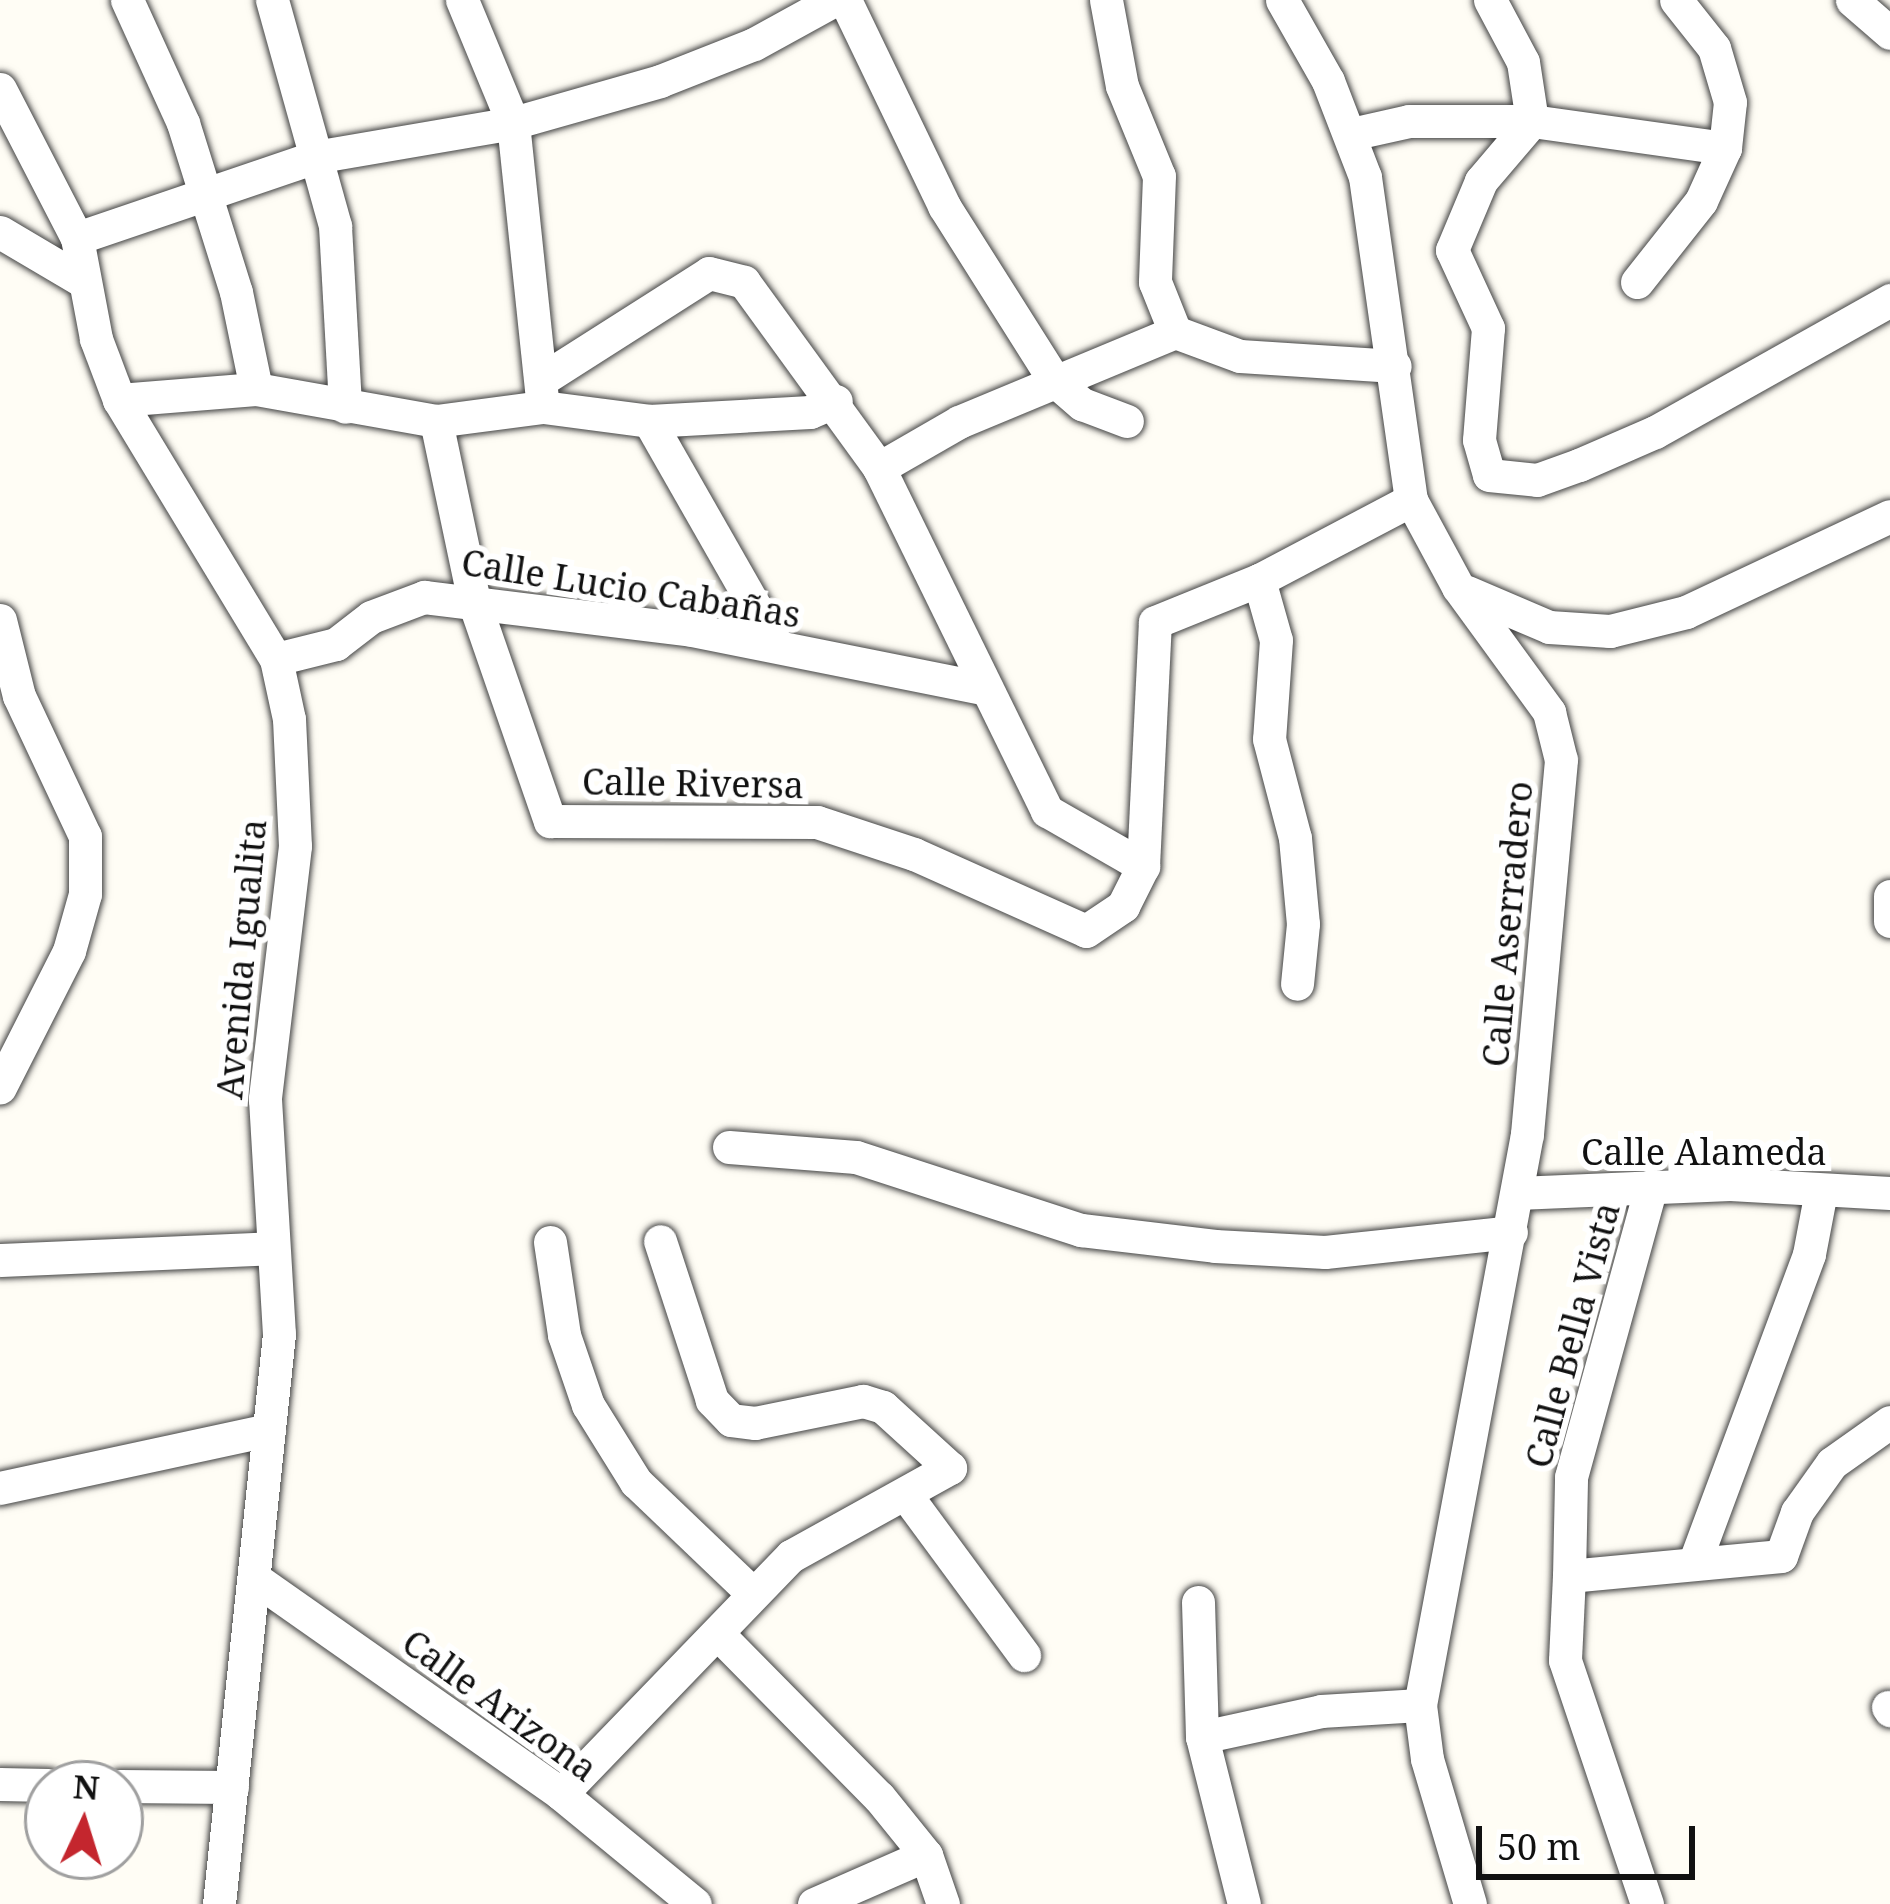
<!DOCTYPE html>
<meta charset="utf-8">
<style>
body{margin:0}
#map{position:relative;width:1890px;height:1904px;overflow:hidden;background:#fffdf5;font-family:"Noto Serif",serif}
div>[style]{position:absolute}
.roads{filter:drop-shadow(0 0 3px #444) drop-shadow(0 0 3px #444)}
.minor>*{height:33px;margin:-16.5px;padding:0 16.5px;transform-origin:16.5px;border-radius:16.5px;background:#fff}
span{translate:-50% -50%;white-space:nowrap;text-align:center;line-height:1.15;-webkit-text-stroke:12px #fff;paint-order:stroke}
.street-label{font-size:36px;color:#111}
.north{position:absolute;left:24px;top:1760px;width:120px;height:120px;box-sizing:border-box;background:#fff;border:3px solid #a0a0a0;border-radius:50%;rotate:4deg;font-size:33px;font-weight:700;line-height:48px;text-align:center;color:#111}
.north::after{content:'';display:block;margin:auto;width:42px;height:54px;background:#c4262e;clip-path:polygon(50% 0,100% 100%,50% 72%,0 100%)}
.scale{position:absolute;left:1476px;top:1826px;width:219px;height:54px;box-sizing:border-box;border:6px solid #111;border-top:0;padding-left:15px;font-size:36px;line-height:42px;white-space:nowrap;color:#111;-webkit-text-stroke:9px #fff;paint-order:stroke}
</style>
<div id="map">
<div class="roads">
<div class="minor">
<i style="left:127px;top:0;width:135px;rotate:65.5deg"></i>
<i style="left:183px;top:123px;width:177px;rotate:72.6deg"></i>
<i style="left:236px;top:292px;width:99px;rotate:78.3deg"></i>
<i style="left:272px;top:0;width:235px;rotate:74.4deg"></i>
<i style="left:335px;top:226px;width:181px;rotate:86.8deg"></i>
<i style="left:462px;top:0;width:133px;rotate:67.5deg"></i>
<i style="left:513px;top:123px;width:278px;rotate:84deg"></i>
<i style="left:845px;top:0;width:229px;rotate:64.3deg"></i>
<i style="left:944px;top:206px;width:206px;rotate:57.7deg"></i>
<i style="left:1054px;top:380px;width:37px;rotate:41deg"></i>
<i style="left:1082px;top:404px;width:48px;rotate:20.7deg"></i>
<i style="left:1106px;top:0;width:87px;rotate:79.5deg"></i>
<i style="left:1122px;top:86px;width:97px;rotate:67.7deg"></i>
<i style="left:1159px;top:176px;width:106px;rotate:92.2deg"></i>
<i style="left:1155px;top:282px;width:54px;rotate:68.2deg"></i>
<i style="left:1175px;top:332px;width:69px;rotate:20.3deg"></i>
<i style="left:1240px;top:356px;width:155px;rotate:3.7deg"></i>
<i style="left:1282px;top:0;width:93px;rotate:60.4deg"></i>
<i style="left:1328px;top:81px;width:103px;rotate:68.9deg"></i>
<i style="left:1365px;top:177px;width:326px;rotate:81.9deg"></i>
<i style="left:1411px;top:500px;width:99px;rotate:61.6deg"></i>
<i style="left:1458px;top:587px;width:155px;rotate:53.9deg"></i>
<i style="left:1549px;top:712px;width:49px;rotate:76deg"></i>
<i style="left:1561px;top:760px;width:376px;rotate:95.2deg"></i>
<i style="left:1527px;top:1134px;width:581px;rotate:100.61deg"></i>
<i style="left:1420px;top:1705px;width:54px;rotate:82.6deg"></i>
<i style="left:1427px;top:1759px;width:151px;rotate:73.5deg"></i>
<i style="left:1490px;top:0;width:70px;rotate:62deg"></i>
<i style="left:1523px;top:62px;width:60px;rotate:81.3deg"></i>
<i style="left:1532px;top:121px;width:79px;rotate:130.4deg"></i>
<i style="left:1481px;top:181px;width:75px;rotate:112.8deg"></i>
<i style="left:1452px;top:250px;width:86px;rotate:65.2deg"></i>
<i style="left:1488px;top:328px;width:112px;rotate:94.6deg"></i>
<i style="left:1479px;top:440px;width:36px;rotate:74deg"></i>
<i style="left:1489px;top:475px;width:48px;rotate:5.9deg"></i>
<i style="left:1537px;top:480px;width:45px;rotate:-19.7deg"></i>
<i style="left:1579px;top:465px;width:83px;rotate:-23.5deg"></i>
<i style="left:1655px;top:432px;width:270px;rotate:-29.3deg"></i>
<i style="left:1852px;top:0;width:50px;rotate:41deg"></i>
<i style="left:0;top:89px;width:168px;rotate:62.7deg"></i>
<i style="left:77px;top:238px;width:103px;rotate:79.3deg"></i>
<i style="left:96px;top:339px;width:65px;rotate:69.3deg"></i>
<i style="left:119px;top:400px;width:303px;rotate:58.8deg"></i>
<i style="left:276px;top:659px;width:61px;rotate:77.8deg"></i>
<i style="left:289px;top:719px;width:127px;rotate:87.3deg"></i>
<i style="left:295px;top:846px;width:255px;rotate:96.8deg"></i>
<i style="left:265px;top:1099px;width:235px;rotate:86.6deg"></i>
<i style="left:279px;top:1334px;width:573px;rotate:96.01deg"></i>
<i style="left:1351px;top:134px;width:59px;rotate:-12.6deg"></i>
<i style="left:1409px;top:121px;width:123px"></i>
<i style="left:1532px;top:121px;width:195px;rotate:8deg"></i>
<i style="left:0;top:232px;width:96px;rotate:30.6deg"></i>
<i style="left:77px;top:238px;width:251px;rotate:-18.8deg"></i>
<i style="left:315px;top:157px;width:201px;rotate:-9.7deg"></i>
<i style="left:513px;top:123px;width:153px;rotate:-15.9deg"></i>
<i style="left:660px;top:81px;width:101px;rotate:-21.5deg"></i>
<i style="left:754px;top:44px;width:91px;rotate:-28.8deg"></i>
<i style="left:1637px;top:282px;width:103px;rotate:-51.7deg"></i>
<i style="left:1701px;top:201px;width:58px;rotate:-65.6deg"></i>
<i style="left:1725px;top:148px;width:46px;rotate:-83.8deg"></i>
<i style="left:1730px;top:102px;width:56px;rotate:-106.5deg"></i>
<i style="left:1714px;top:48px;width:61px;rotate:-128.4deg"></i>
<i style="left:541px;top:380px;width:199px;rotate:-32.5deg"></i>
<i style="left:709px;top:273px;width:36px;rotate:14deg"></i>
<i style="left:744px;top:282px;width:230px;rotate:54deg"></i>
<i style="left:879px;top:468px;width:382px;rotate:63.9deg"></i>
<i style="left:1047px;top:811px;width:111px;rotate:29.8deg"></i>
<i style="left:119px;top:400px;width:137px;rotate:-4.6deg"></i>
<i style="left:256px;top:389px;width:183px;rotate:10.1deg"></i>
<i style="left:436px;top:421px;width:108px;rotate:-7.5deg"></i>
<i style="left:543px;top:407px;width:107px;rotate:7.5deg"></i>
<i style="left:649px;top:421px;width:161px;rotate:-3.2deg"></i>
<i style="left:810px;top:412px;width:28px;rotate:-23deg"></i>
<i style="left:436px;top:421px;width:185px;rotate:78.1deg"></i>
<i style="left:474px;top:602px;width:232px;rotate:70.9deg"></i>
<i style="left:550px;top:821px;width:267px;rotate:0.2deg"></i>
<i style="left:817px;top:822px;width:102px;rotate:18.3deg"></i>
<i style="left:914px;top:854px;width:188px;rotate:24.1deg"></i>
<i style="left:1086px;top:931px;width:45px;rotate:-34deg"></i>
<i style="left:1123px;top:906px;width:45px;rotate:-63.4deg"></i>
<i style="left:1143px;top:866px;width:244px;rotate:-87.2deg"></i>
<i style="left:1155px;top:622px;width:112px;rotate:-22deg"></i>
<i style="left:1259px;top:580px;width:172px;rotate:-27.8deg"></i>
<i style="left:649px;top:421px;width:258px;rotate:60.3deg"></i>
<i style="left:879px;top:468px;width:92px;rotate:-29.9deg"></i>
<i style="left:959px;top:422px;width:234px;rotate:-22.6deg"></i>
<i style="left:1259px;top:580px;width:62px;rotate:74.2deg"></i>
<i style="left:1276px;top:640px;width:99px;rotate:94deg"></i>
<i style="left:1269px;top:739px;width:102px;rotate:75.3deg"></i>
<i style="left:1295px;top:838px;width:86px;rotate:84.7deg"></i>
<i style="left:1303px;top:924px;width:60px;rotate:95.7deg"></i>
<i style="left:1467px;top:592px;width:89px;rotate:23.1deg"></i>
<i style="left:1549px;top:627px;width:61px;rotate:3.8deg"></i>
<i style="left:1610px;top:631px;width:78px;rotate:-14deg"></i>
<i style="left:1686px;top:612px;width:225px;rotate:-25.2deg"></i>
<i style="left:0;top:620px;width:78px;rotate:76deg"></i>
<i style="left:19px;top:696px;width:155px;rotate:64.8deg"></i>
<i style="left:85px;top:836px;width:58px;rotate:90deg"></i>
<i style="left:85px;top:894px;width:59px;rotate:105.7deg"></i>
<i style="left:69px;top:951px;width:153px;rotate:116.9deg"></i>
<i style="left:276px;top:659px;width:62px;rotate:-14deg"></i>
<i style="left:336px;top:644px;width:44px;rotate:-37.6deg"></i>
<i style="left:371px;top:617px;width:57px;rotate:-20.7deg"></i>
<i style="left:424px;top:597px;width:270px;rotate:7deg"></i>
<i style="left:692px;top:630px;width:300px;rotate:11.3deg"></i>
<i style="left:1890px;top:896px;width:25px;rotate:90deg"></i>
<i style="left:729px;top:1147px;width:127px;rotate:4.5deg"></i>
<i style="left:856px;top:1157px;width:237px;rotate:18deg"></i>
<i style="left:1081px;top:1230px;width:135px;rotate:6.8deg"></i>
<i style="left:1215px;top:1246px;width:110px;rotate:3.1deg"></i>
<i style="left:1325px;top:1252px;width:187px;rotate:-6.1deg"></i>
<i style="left:1517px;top:1193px;width:213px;rotate:-2.4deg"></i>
<i style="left:1730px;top:1184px;width:160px;rotate:3.2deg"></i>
<i style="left:550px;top:1242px;width:94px;rotate:81.4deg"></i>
<i style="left:564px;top:1335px;width:74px;rotate:71.1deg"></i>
<i style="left:588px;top:1405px;width:91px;rotate:58.1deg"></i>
<i style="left:636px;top:1482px;width:161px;rotate:43.7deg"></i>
<i style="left:0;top:1260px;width:272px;rotate:-2.5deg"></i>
<i style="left:0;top:1488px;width:275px;rotate:-12.2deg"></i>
<i style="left:906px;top:1495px;width:199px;rotate:53.6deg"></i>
<i style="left:1695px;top:1561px;width:327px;rotate:-69.6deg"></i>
<i style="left:1809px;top:1254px;width:64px;rotate:-79.2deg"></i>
<i style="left:1569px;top:1576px;width:99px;rotate:-88.8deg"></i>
<i style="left:1571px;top:1477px;width:302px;rotate:-74.6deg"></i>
<i style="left:254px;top:1578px;width:375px;rotate:35.1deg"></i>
<i style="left:561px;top:1794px;width:173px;rotate:39.4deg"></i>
<i style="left:1198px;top:1602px;width:135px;rotate:88.3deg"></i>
<i style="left:1202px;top:1737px;width:172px;rotate:75.9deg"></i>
<i style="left:718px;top:1634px;width:229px;rotate:45.4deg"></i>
<i style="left:879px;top:1797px;width:75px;rotate:51deg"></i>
<i style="left:926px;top:1855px;width:52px;rotate:70.9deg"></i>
<i style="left:1888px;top:1707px;width:4px;rotate:56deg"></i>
<i style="left:1202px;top:1737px;width:122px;rotate:-12.3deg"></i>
<i style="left:1321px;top:1711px;width:99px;rotate:-3.5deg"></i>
<i style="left:0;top:1784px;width:48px;rotate:1.2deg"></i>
<i style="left:120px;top:1786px;width:112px;rotate:0.5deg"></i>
<i style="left:561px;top:1794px;width:331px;rotate:-46deg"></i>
<i style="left:791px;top:1556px;width:182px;rotate:-29deg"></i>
<i style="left:950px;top:1468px;width:91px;rotate:-137.7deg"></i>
<i style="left:883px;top:1407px;width:21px;rotate:-163deg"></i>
<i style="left:863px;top:1401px;width:110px;rotate:168.5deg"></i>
<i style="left:755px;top:1423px;width:24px;rotate:-173deg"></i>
<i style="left:731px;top:1420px;width:28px;rotate:-134deg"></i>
<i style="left:712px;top:1400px;width:167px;rotate:-108.1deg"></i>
<i style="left:814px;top:1904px;width:122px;rotate:-23.6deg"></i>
<i style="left:1647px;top:1904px;width:257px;rotate:-108.6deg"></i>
<i style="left:1565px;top:1660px;width:84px;rotate:-87.3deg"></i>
<i style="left:1569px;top:1576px;width:213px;rotate:-5.4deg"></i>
<i style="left:1781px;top:1556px;width:47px;rotate:-70deg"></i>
<i style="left:1797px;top:1512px;width:60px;rotate:-54.5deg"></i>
<i style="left:1832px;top:1463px;width:71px;rotate:-35.3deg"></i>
</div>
</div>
<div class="street-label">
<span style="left:631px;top:588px;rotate:9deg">Calle Lucio Cabañas</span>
<span style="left:693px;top:783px;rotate:1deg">Calle Riversa</span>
<span style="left:1507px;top:924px;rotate:-85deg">Calle Aserradero</span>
<span style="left:241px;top:959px;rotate:-85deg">Avenida Igualita</span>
<span style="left:1704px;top:1152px">Calle Alameda</span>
<span style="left:1572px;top:1335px;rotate:-75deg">Calle Bella Vista</span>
<span style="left:500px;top:1705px;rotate:36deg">Calle Arizona</span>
</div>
<div class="north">N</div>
<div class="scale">50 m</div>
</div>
